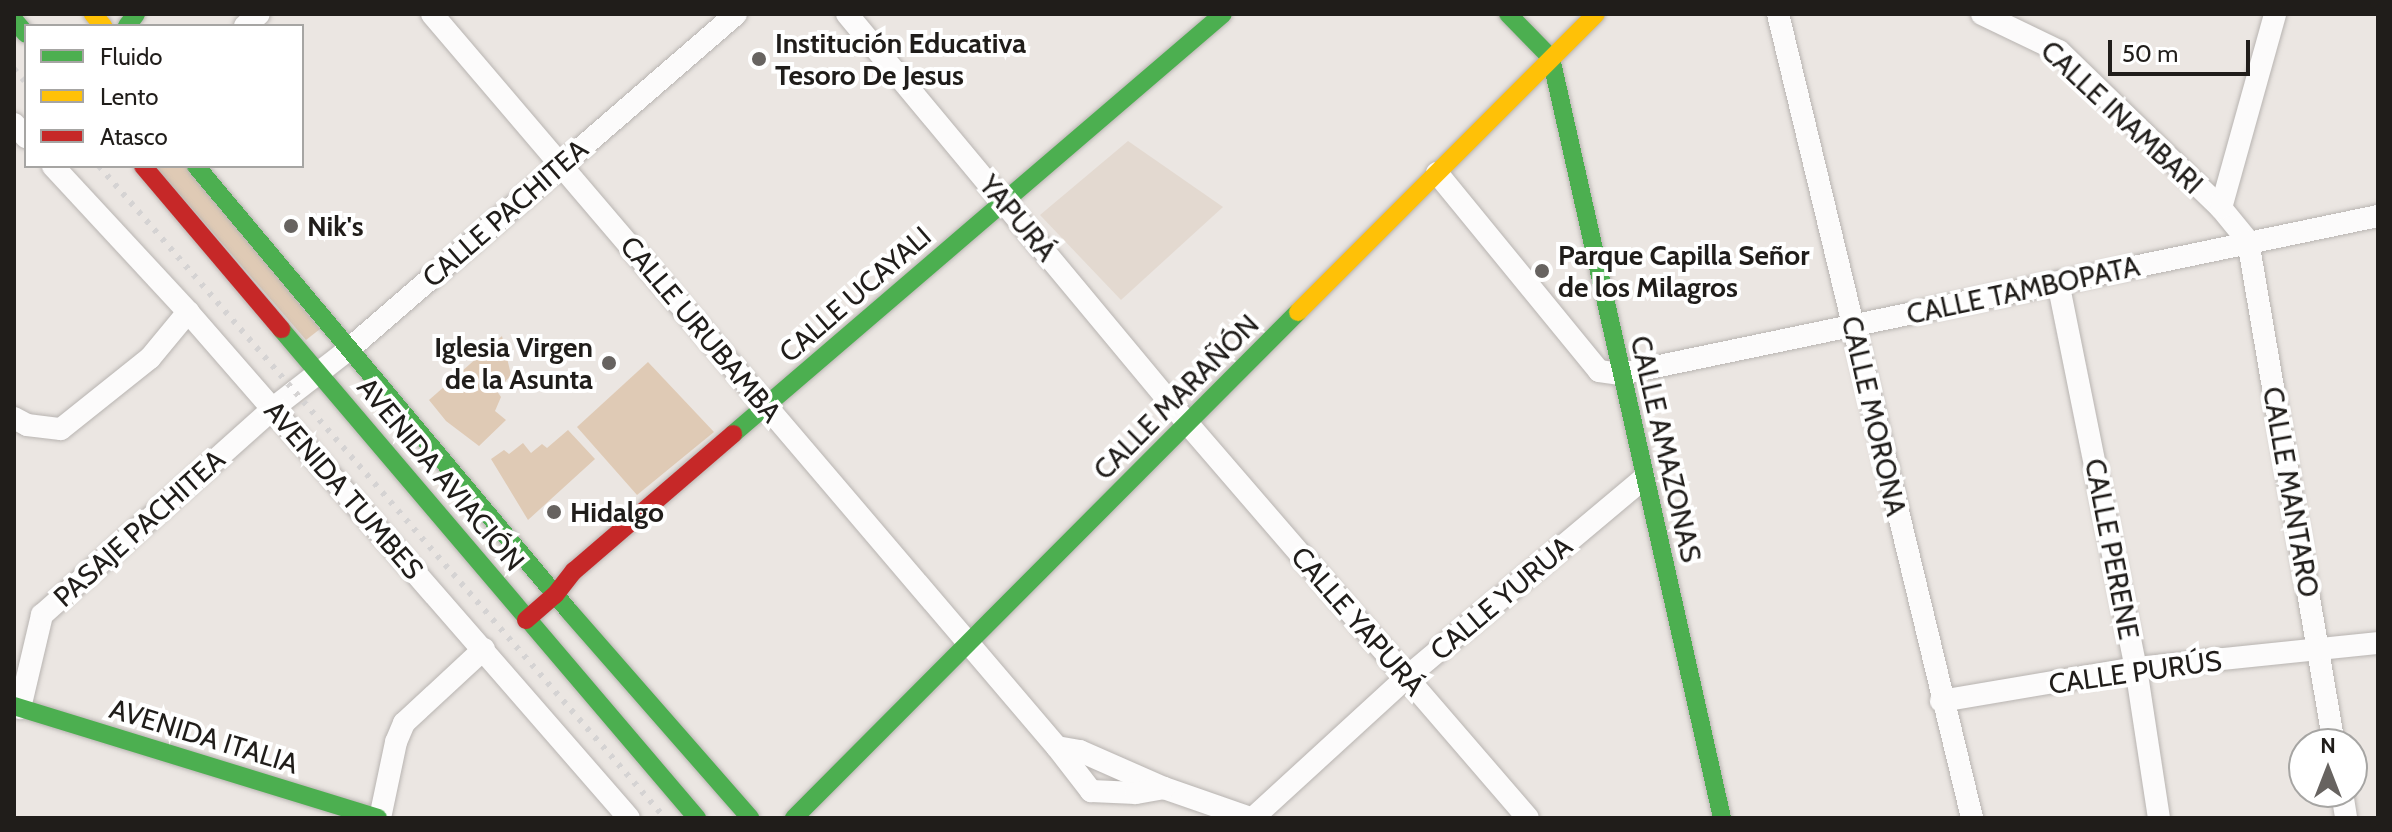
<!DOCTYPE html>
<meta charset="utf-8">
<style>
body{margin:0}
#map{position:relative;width:2392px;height:832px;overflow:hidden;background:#ebe6e2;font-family:Cabin,sans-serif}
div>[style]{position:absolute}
.built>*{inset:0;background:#e3d9d0}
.green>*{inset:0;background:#dfcab5}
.roads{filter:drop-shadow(0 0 2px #b8b4b1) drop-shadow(0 0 2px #b8b4b1)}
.street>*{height:22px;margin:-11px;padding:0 11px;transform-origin:11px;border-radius:11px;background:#fcfbfb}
.fast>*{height:18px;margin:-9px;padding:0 9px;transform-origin:9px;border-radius:9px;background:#4caf50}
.slow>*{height:18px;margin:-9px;padding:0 9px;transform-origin:9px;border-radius:9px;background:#ffc107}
.jam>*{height:18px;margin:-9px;padding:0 9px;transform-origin:9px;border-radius:9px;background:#c62828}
.rail>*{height:6px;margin-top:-3px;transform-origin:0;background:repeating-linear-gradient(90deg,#d5d3d3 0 4px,transparent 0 12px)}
.dots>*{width:22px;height:22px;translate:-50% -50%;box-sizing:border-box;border:4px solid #fff;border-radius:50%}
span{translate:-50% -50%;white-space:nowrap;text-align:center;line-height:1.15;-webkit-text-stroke:8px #fff;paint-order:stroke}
.poi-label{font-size:28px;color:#201d1a;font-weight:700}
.left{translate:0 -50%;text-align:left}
.right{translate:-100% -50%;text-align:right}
.street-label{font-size:28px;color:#201d1a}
.frame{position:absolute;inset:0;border:16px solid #201d1a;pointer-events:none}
.legend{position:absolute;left:24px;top:24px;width:280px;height:144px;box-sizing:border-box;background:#fff;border:2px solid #a6a5a3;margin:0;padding:10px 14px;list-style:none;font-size:24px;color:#201d1a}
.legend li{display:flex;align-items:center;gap:16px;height:40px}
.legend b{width:40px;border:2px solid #a6a5a3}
.north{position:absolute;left:2288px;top:728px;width:80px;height:80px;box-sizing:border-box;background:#fff;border:2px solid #a6a5a3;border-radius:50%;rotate:0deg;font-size:22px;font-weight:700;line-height:32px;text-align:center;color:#201d1a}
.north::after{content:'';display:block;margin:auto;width:28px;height:36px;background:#676360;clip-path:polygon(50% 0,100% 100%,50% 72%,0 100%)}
.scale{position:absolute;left:2108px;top:40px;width:142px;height:36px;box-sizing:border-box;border:4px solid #201d1a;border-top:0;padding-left:10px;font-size:24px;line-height:28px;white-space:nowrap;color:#201d1a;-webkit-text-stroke:6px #fff;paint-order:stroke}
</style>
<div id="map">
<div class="built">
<i style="clip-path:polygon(1128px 141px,1223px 207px,1121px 300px,1040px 215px)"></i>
</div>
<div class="green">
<i style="clip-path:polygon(155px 166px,187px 166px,320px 329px,306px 340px)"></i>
<i style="clip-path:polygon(502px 336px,511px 375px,497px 391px,501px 397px,495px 411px,506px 420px,479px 446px,446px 421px,429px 400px)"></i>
<i style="clip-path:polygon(648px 362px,714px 432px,637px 495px,577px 427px)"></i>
<i style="clip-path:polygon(568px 430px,595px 459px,528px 520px,491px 459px,504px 450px,509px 454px,523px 443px,531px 453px,542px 444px,547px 448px)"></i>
</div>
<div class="roads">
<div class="street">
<i style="left:432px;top:14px;width:963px;rotate:49.55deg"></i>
<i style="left:1057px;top:747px;width:23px;rotate:10deg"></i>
<i style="left:1080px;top:751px;width:92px;rotate:23.8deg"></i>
<i style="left:1164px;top:788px;width:91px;rotate:19.2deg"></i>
<i style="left:847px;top:14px;width:533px;rotate:50.25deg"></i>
<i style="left:1188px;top:424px;width:520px;rotate:49.21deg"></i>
<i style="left:1778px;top:14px;width:827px;rotate:76.43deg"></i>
<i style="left:1982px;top:14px;width:85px;rotate:25.7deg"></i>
<i style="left:2059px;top:51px;width:226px;rotate:44.1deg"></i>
<i style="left:2221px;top:208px;width:43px;rotate:50.7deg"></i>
<i style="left:2248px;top:241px;width:510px;rotate:80.3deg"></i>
<i style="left:245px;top:26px;width:18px;rotate:-41deg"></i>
<i style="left:14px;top:124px;width:18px;rotate:47deg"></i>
<i style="left:53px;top:166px;width:199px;rotate:47.2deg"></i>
<i style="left:188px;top:312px;width:671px;rotate:48.93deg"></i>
<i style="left:1437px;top:173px;width:256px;rotate:50.7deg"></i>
<i style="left:1599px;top:371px;width:22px;rotate:8deg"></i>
<i style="left:1621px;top:374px;width:773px;rotate:-11.79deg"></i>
<i style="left:2221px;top:208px;width:201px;rotate:-74.4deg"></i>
<i style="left:2058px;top:282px;width:394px;rotate:78.6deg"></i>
<i style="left:2136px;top:668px;width:152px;rotate:81.3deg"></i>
<i style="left:14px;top:418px;width:15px;rotate:28deg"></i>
<i style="left:27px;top:425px;width:34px;rotate:7deg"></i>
<i style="left:61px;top:429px;width:114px;rotate:-38.6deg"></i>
<i style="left:150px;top:358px;width:60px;rotate:-50.4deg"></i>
<i style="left:1941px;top:701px;width:198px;rotate:-9.6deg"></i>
<i style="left:2136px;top:668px;width:243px;rotate:-5.9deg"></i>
<i style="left:20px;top:708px;width:96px;rotate:-76.7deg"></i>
<i style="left:42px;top:615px;width:309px;rotate:-41.8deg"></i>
<i style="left:272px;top:409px;width:96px;rotate:-37.8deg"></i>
<i style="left:348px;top:350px;width:513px;rotate:-40.89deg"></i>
<i style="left:1057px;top:747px;width:56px;rotate:52.3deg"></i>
<i style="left:1091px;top:791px;width:45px;rotate:2.5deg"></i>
<i style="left:1136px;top:793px;width:28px;rotate:-10deg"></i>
<i style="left:2342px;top:792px;width:26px;rotate:81deg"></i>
<i style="left:380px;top:818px;width:78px;rotate:-78.1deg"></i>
<i style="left:396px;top:742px;width:21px;rotate:-67deg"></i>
<i style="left:404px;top:723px;width:109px;rotate:-42.8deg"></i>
<i style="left:1253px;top:818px;width:209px;rotate:-42.5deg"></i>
<i style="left:1407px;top:677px;width:309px;rotate:-40deg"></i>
</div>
<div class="fast">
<i style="left:1508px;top:14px;width:62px;rotate:45.7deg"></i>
<i style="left:1551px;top:58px;width:779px;rotate:77.32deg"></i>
<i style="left:14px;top:20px;width:18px;rotate:49deg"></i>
<i style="left:127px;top:26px;width:15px;rotate:-53deg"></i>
<i style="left:196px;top:166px;width:581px;rotate:50.03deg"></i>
<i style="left:569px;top:611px;width:275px;rotate:48.8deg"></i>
<i style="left:281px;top:329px;width:642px;rotate:49.61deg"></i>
<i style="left:733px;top:434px;width:645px;rotate:-40.6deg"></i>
<i style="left:14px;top:706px;width:381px;rotate:17.1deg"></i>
<i style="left:794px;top:818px;width:714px;rotate:-45.11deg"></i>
</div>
<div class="slow">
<i style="left:93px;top:14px;width:16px;rotate:50deg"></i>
<i style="left:1298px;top:312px;width:421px;rotate:-45deg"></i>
</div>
<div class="jam">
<i style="left:143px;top:166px;width:214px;rotate:49.7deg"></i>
<i style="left:526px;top:620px;width:38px;rotate:-41deg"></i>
<i style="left:555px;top:595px;width:31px;rotate:-52deg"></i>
<i style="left:574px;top:571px;width:210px;rotate:-40.7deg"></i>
</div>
</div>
<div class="rail">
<i style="left:14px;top:69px;width:18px;rotate:49deg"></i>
<i style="left:99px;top:166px;width:863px;rotate:49.04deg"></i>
</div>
<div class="dots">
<i style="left:759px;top:59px;background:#676360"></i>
<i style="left:291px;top:226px;background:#676360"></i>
<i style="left:1542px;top:271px;background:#676360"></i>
<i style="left:609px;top:363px;background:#676360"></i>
<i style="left:554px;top:512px;background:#676360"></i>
</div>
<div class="poi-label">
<span class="left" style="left:775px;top:59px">Institución Educativa<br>Tesoro De Jesus</span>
<span class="left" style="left:307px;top:226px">Nik's</span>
<span class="left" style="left:1558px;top:271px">Parque Capilla Señor<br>de los Milagros</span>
<span class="right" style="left:593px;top:363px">Iglesia Virgen<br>de la Asunta</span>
<span class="left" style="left:570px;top:512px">Hidalgo</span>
</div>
<div class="street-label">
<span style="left:2122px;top:117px;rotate:43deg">CALLE INAMBARI</span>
<span style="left:505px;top:213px;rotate:-41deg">CALLE PACHITEA</span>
<span style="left:1018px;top:218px;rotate:50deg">YAPURÁ</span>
<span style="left:2023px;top:290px;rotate:-12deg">CALLE TAMBOPATA</span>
<span style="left:855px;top:294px;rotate:-41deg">CALLE UCAYALI</span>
<span style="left:701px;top:329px;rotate:50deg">CALLE URUBAMBA</span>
<span style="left:1176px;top:397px;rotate:-45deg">CALLE MARAÑÓN</span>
<span style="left:1874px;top:416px;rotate:77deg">CALLE MORONA</span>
<span style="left:1666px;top:449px;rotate:77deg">CALLE AMAZONAS</span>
<span style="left:441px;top:474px;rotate:50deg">AVENIDA AVIACIÓN</span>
<span style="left:344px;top:490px;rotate:49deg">AVENIDA TUMBES</span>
<span style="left:2291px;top:492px;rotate:80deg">CALLE MANTARO</span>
<span style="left:139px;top:528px;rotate:-42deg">PASAJE PACHITEA</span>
<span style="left:2112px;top:549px;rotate:79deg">CALLE PERENE</span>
<span style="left:1501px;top:598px;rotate:-40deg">CALLE YURUA</span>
<span style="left:1358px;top:621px;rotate:49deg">CALLE YAPURÁ</span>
<span style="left:2135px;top:672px;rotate:-8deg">CALLE PURÚS</span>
<span style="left:204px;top:736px;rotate:17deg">AVENIDA ITALIA</span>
</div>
<div class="frame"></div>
<ul class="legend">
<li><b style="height:10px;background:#4caf50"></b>Fluido</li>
<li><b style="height:10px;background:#ffc107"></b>Lento</li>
<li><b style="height:10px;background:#c62828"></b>Atasco</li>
</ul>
<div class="north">N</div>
<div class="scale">50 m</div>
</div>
